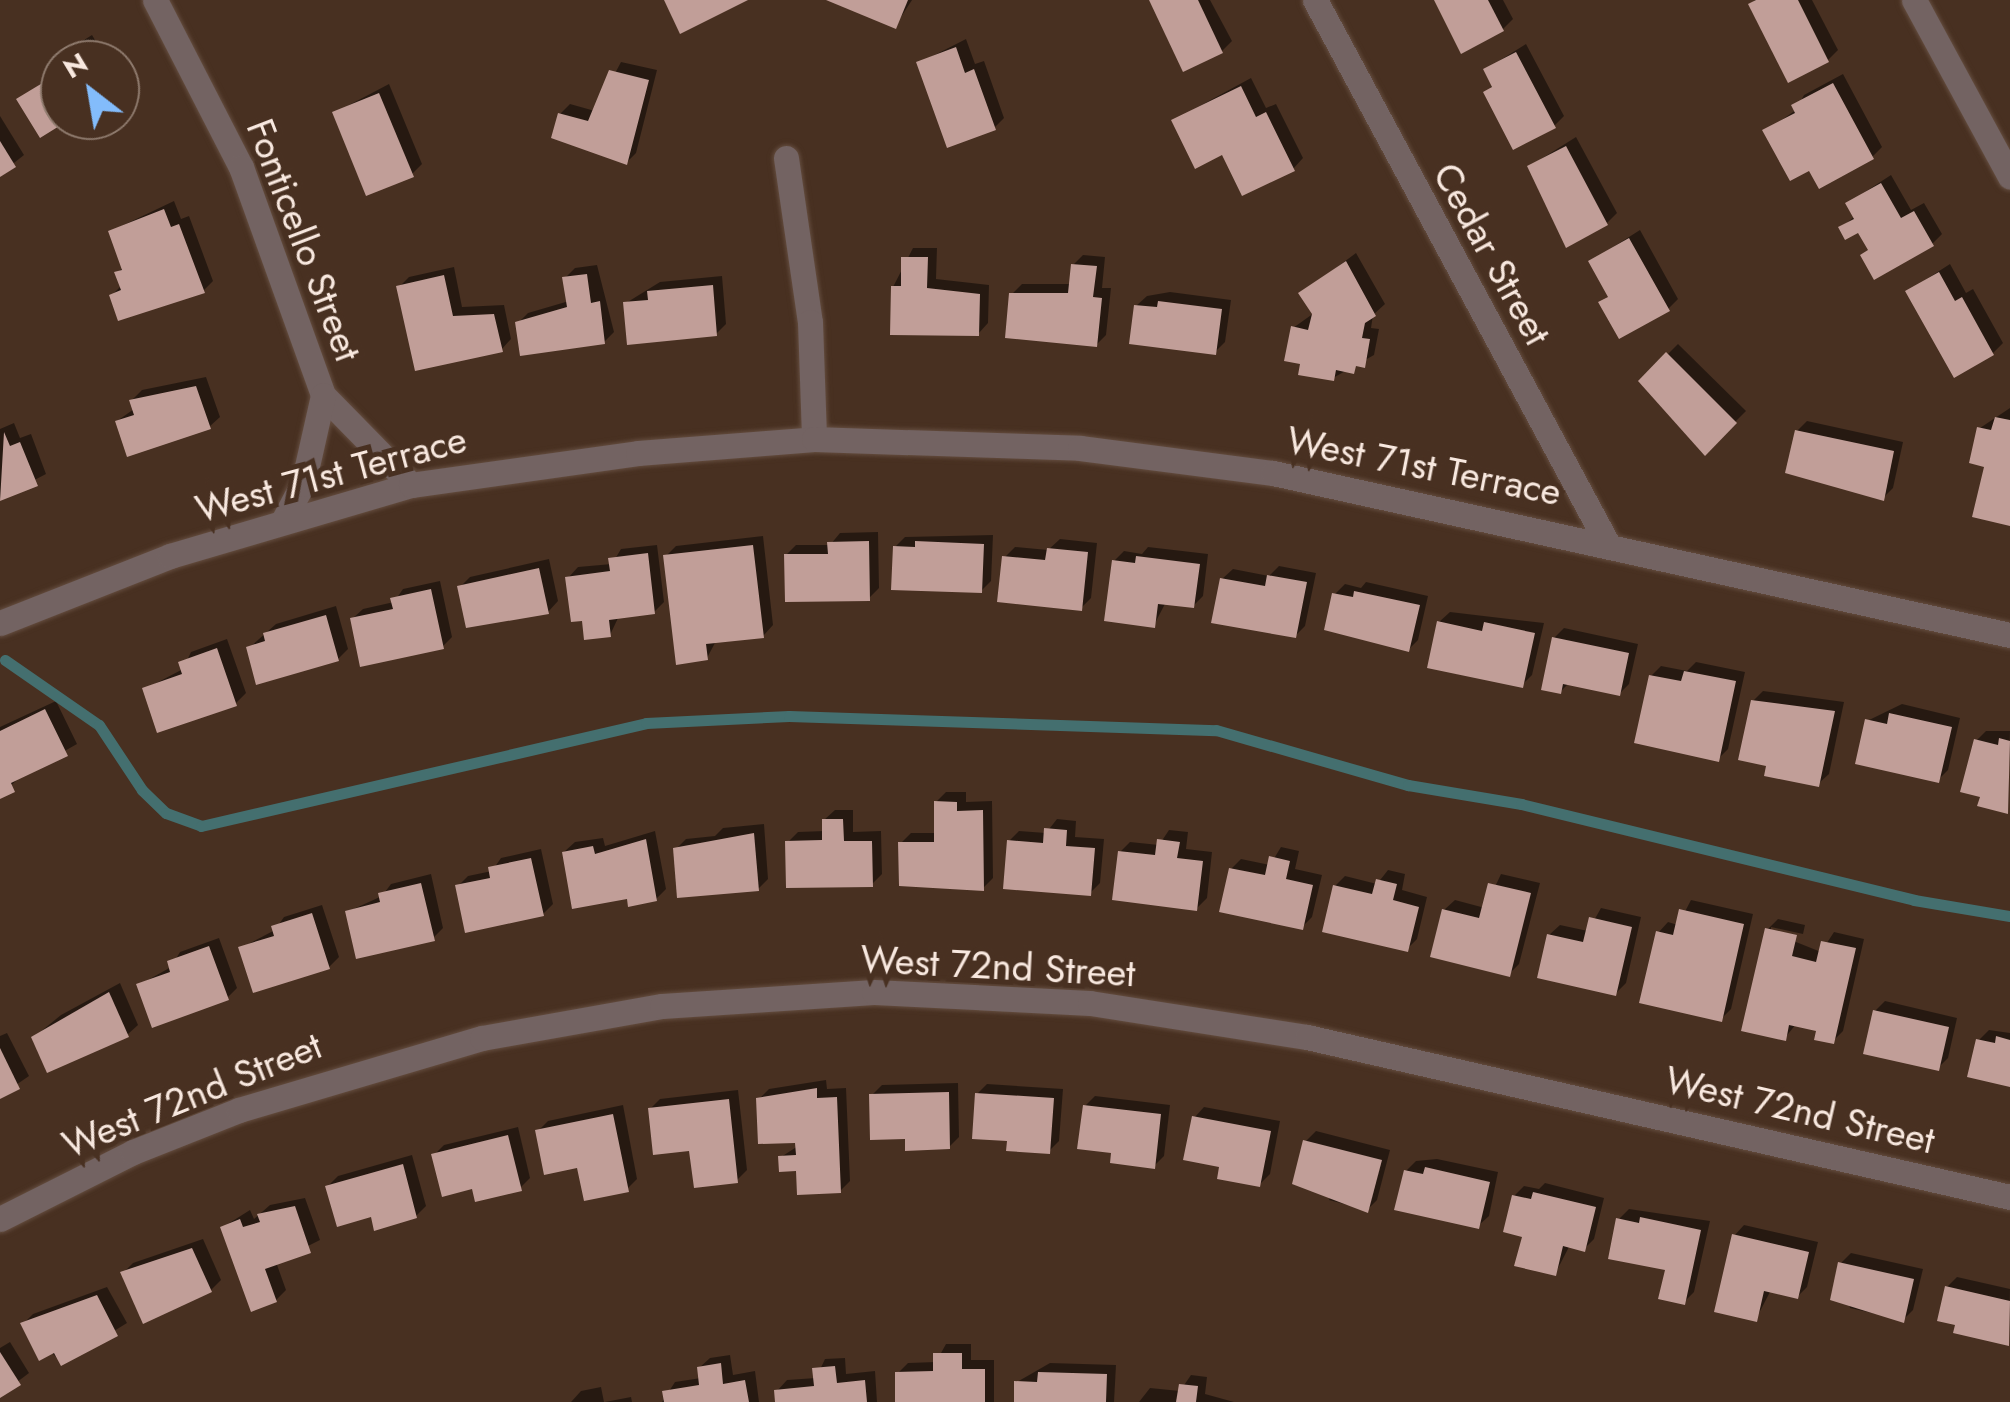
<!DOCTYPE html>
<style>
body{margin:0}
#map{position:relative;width:2010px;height:1402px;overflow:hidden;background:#483021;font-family:Jost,sans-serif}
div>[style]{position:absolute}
.shadow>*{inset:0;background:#0007}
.stream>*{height:11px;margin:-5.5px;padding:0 5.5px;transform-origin:5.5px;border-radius:5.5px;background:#446f6f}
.building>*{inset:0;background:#c19e98}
.roads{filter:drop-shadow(0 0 2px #644d3f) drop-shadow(0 0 2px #644d3f)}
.minor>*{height:25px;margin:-12.5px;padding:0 12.5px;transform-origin:12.5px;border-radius:12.5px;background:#736362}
span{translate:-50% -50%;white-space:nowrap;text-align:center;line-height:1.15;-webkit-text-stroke:10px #483021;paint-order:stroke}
.street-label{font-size:38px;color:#f8e8df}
.north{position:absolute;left:40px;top:40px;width:100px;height:100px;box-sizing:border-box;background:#483021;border:2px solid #8e7a6d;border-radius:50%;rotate:329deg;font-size:28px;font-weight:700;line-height:40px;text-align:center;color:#f8e8df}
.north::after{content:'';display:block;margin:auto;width:35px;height:45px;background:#83bcfb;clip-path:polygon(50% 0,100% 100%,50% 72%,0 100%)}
</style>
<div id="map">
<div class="shadow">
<i style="clip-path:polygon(832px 0,912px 0,895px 26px)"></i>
<i style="clip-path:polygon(1152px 0,1210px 0,1232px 41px,1222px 51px)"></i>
<i style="clip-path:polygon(1441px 0,1503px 0,1513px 19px,1503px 29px)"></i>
<i style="clip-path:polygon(1755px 0,1812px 0,1838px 50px,1828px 60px,1751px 4px)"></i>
<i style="clip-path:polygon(92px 35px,107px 60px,60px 60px,65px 120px,41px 135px,19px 99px,55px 74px,50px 65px,60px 55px)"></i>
<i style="clip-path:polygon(966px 39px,975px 64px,984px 61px,1004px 118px,994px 128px,919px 63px)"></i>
<i style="clip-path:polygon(1526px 44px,1564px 116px,1554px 126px,1486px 93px,1494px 84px,1486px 69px)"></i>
<i style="clip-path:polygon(621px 62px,657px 70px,636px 153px,626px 163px,560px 114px,570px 104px,595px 111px)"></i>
<i style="clip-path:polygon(1843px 74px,1882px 147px,1872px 157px,1810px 167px,1766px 131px,1796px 110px,1804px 95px)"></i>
<i style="clip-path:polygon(1251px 78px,1266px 108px,1276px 104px,1303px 158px,1293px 169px,1223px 152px,1174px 120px)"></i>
<i style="clip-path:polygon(389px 84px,422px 164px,412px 174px,334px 113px)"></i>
<i style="clip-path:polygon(0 116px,24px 155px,0 174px)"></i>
<i style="clip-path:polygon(1576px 137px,1617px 213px,1607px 223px,1530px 166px)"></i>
<i style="clip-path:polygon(1891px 175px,1911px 210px,1924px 203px,1942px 234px,1932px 244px,1870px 248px,1859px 230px,1841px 228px,1855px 216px,1848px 203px)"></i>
<i style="clip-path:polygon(174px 201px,181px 219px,189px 216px,213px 281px,203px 291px,112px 295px,122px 285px,117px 273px,124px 267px,111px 231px)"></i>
<i style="clip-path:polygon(1640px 230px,1678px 299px,1668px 309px,1602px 303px,1610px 295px,1591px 261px)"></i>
<i style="clip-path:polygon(913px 248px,937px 248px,936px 279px,989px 285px,988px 323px,978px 334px,893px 287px)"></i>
<i style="clip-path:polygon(1356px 253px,1385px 304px,1373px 315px,1371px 328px,1379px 329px,1374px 355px,1333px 378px,1303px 362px,1293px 328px,1314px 313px,1301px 294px)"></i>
<i style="clip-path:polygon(1083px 255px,1105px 257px,1102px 288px,1111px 288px,1106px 335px,1096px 345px,1012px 294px,1022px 284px,1071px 284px,1073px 265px)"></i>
<i style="clip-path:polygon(1950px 264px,1966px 293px,1973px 289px,2003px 343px,1993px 353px,1908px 291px)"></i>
<i style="clip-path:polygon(597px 265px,614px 332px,604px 342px,518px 323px,528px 313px,569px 301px,565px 278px,575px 268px)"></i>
<i style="clip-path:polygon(454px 267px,462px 307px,504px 305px,511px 339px,501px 350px,399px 287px,409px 277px)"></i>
<i style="clip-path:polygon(722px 276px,726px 324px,716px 334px,626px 303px,660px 282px)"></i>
<i style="clip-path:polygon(1170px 292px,1231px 300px,1225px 342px,1215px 352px,1136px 306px,1147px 296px)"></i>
<i style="clip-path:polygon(1678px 344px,1746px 411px,1705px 452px,1641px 381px)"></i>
<i style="clip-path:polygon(206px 377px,220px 417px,209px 427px,117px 421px,134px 409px,132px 400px,142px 390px)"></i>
<i style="clip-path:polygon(2010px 408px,2010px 523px,1980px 428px)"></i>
<i style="clip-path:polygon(1807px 421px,1903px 442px,1893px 488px,1883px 498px,1797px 431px)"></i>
<i style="clip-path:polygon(14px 423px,20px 438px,31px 434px,46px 474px,0 498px,0 429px)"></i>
<i style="clip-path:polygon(878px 532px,879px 588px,869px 598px,786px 555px,796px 545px,830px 545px,840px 533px)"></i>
<i style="clip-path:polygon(993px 535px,991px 581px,981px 591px,895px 547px,905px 537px)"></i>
<i style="clip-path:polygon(763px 536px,773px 625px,763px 636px,716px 641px,707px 658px,666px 556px,676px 546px)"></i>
<i style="clip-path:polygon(1060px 539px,1097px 543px,1091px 598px,1081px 608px,1005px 557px,1015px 547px,1048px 550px)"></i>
<i style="clip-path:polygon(657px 545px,664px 602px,654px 612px,619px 616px,610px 635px,584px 618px,568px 578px,578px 567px,612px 564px,621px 549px)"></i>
<i style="clip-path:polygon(1148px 547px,1208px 554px,1203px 596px,1193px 606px,1166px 602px,1154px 625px,1114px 561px,1124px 551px,1142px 554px)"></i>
<i style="clip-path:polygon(549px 559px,558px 601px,548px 612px,460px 587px,470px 577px)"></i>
<i style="clip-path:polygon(1279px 566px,1316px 573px,1305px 626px,1295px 636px,1222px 579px,1233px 569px,1269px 576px)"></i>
<i style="clip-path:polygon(440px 581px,452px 637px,442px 647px,352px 619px,363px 609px,394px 602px,403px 589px)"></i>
<i style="clip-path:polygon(1366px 582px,1428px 596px,1418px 640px,1408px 650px,1335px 594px,1345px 584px,1361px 588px)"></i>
<i style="clip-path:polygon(336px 606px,348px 649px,338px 659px,249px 648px,276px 624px)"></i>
<i style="clip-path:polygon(1450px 612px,1544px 623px,1532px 675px,1522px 685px,1439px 622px)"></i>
<i style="clip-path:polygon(1564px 628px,1638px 644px,1629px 684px,1619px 694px,1569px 683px,1560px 692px,1554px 638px)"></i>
<i style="clip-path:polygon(227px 639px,246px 693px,236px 703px,145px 689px,183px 669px,191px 652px)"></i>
<i style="clip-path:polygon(1696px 662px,1745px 672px,1728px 749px,1718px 759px,1651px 676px,1661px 666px,1687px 671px)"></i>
<i style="clip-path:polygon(1763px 691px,1844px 702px,1829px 774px,1818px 784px,1768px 764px,1753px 701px)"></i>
<i style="clip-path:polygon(56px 701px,77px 744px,22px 775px,0 796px,0 727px)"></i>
<i style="clip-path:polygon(1902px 704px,1960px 718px,1948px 770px,1938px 780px,1867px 721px)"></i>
<i style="clip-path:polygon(1986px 731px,2010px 731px,2008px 811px,1976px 741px)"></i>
<i style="clip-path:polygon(946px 792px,966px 792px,966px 802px,992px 801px,993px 878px,983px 888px,901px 843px,911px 833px,936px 833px,936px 802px)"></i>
<i style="clip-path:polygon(835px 810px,853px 810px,853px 832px,881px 831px,882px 874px,872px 884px,788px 842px,798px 832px,825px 831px,824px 820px)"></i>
<i style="clip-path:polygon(1057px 819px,1076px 821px,1075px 837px,1104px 839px,1100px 883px,1090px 893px,1009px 841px,1019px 831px,1046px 833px)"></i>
<i style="clip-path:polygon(764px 824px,768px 879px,758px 889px,676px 849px,686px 839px,715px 836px,723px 828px)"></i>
<i style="clip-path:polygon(1169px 830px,1188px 832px,1186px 849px,1212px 852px,1207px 898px,1197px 908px,1120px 852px,1130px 842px,1159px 845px)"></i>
<i style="clip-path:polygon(655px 831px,666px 889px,656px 899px,629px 896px,564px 852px,575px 842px,603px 838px,605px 846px)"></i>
<i style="clip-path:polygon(1281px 847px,1299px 851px,1295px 869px,1322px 875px,1312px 917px,1302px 927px,1231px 869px,1241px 859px,1270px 865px)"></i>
<i style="clip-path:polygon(541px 849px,553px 904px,543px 914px,458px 886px,468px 876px,492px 871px,501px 858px)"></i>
<i style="clip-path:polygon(1388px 870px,1405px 874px,1402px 890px,1427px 897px,1417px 939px,1407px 949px,1335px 886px,1345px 876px,1377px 884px)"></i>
<i style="clip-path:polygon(431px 874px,443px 928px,433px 938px,347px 912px,382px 896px,391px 884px)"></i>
<i style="clip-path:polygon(1501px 874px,1540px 883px,1519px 964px,1509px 974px,1444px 910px,1455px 900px,1485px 908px)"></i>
<i style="clip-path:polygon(1691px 900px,1753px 914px,1731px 1009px,1721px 1019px,1658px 933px,1668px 922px,1678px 925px)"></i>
<i style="clip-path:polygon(322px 905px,339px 957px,329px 967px,241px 948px,275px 930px,284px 917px)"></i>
<i style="clip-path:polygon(1601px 908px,1641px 917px,1626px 983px,1616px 993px,1549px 935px,1560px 925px,1588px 931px)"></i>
<i style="clip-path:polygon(1778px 919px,1805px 925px,1803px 934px,1771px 927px,1771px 932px,1821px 952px,1834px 932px,1864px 939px,1843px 1031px,1833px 1041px,1819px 1029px,1796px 1024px,1785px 1038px,1768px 929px)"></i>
<i style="clip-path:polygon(219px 938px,237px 988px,227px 998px,139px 985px,171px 967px,180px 952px)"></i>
<i style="clip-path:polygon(120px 983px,138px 1025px,127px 1035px,34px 1037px,61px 1015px)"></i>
<i style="clip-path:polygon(1885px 1001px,1957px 1018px,1948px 1058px,1938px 1068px,1875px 1011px)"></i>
<i style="clip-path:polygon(1989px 1030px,2010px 1033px,2010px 1084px,1979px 1040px)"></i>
<i style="clip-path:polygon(7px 1033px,29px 1076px,0 1096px,0 1036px)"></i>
<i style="clip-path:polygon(826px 1080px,827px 1089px,846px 1088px,850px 1181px,840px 1191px,781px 1157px,798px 1146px,759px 1099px,769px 1089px)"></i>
<i style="clip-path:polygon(958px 1083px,959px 1137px,949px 1147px,907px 1136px,872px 1095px,882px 1085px)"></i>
<i style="clip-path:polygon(987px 1084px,1063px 1089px,1059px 1141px,1049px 1151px,1009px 1139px,977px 1094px)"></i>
<i style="clip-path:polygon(738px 1090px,747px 1170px,737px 1180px,650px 1109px,660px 1099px)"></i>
<i style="clip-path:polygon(1095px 1096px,1170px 1105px,1164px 1156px,1154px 1166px,1114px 1151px,1085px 1106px)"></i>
<i style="clip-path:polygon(623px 1105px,637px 1179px,627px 1189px,579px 1165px,538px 1131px,548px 1121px)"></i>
<i style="clip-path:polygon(1204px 1107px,1280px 1121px,1270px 1174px,1260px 1184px,1222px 1165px,1194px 1118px)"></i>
<i style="clip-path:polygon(518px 1127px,530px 1178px,520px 1188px,473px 1186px,434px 1155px,444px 1145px)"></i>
<i style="clip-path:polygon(1316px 1131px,1390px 1150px,1377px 1200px,1367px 1210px,1329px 1200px,1332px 1191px,1306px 1141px)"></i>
<i style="clip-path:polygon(412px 1155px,426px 1206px,416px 1216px,373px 1214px,328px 1186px,338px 1176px)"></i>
<i style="clip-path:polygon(1437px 1159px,1498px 1172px,1489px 1216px,1478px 1226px,1406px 1171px,1416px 1161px)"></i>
<i style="clip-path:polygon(1545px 1183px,1604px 1198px,1594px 1239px,1584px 1249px,1570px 1245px,1555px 1274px,1525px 1235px,1514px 1196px,1524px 1186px,1539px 1189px)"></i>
<i style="clip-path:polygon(305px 1198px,320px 1240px,276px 1262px,286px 1290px,276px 1300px,223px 1227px,250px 1210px,254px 1219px,270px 1205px)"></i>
<i style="clip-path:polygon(1629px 1209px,1710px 1221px,1694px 1292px,1684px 1302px,1668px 1268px,1619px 1219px)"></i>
<i style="clip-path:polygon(1744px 1225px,1818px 1242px,1807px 1287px,1797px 1297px,1771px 1290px,1756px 1319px,1734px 1236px)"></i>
<i style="clip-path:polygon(203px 1239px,221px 1280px,211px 1290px,123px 1273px,133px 1263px)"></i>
<i style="clip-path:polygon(1851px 1253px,1923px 1269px,1913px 1310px,1903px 1320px,1850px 1308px,1841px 1263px)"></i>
<i style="clip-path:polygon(1957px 1277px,2010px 1289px,2009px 1343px,1958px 1323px,1947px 1287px)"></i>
<i style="clip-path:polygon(107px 1287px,127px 1323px,62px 1363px,23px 1324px,33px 1314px)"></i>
<i style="clip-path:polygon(10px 1342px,29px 1373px,0 1395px,0 1348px)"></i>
<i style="clip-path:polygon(946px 1344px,971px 1344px,971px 1360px,994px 1360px,994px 1402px,898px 1402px,898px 1373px,908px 1363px,936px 1362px)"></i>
<i style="clip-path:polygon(730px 1355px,733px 1375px,755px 1371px,759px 1402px,662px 1402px,675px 1382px,701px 1378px,699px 1368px,710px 1358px)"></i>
<i style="clip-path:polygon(845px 1358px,846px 1374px,875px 1371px,877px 1402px,778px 1402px,777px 1391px,787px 1380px,816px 1378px,825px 1359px)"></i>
<i style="clip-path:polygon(1050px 1363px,1116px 1365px,1114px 1402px,1016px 1402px,1017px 1382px)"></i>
<i style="clip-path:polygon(1191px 1375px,1207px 1377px,1205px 1394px,1234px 1402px,1139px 1402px,1150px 1388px,1180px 1391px)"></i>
<i style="clip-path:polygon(601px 1387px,604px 1402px,571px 1402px,581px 1391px)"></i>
<i style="clip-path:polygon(631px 1397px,632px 1402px,605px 1402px)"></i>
</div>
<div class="stream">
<i style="left:5px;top:660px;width:114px;rotate:34.7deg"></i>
<i style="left:99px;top:725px;width:78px;rotate:56.5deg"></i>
<i style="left:142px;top:790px;width:33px;rotate:44deg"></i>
<i style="left:166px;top:813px;width:37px;rotate:20deg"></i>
<i style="left:201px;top:826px;width:457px;rotate:-13deg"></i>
<i style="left:646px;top:723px;width:143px;rotate:-2.8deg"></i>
<i style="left:789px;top:716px;width:427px;rotate:1.9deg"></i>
<i style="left:1216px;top:730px;width:200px;rotate:16deg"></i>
<i style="left:1408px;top:785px;width:115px;rotate:9.5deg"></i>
<i style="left:1521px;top:804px;width:405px;rotate:13.7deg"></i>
<i style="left:1914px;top:900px;width:97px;rotate:9.5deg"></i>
</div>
<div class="building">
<i style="clip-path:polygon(664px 0,748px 0,680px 34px)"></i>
<i style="clip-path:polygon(826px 0,908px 0,896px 29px)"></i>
<i style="clip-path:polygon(1149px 0,1198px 0,1223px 53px,1183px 72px)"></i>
<i style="clip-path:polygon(1434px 0,1488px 0,1504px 31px,1461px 54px)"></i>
<i style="clip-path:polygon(1756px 0,1798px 0,1829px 62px,1788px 83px,1748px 4px)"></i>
<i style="clip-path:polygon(81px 43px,92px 60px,60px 60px,60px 120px,69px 120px,40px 138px,16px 99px,54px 76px,47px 65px)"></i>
<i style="clip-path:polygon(956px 47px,965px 73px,974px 69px,996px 130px,947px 148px,916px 62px)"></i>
<i style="clip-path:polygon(1516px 52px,1556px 128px,1513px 150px,1483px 92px,1492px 87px,1483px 69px)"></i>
<i style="clip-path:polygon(609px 70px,649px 80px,627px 165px,551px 138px,558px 113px,588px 121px)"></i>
<i style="clip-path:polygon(1833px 83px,1874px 159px,1819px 189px,1809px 171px,1790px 181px,1762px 130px,1795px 113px,1791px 105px)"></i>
<i style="clip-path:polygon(1241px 86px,1256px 117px,1266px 112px,1295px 171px,1242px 196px,1222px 155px,1195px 169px,1171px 120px)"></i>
<i style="clip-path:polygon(379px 93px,414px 177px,366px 196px,332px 112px)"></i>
<i style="clip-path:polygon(0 141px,16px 167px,0 177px)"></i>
<i style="clip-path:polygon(1566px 146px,1608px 225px,1566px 248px,1527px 166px)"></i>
<i style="clip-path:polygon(1881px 183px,1901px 218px,1914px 211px,1934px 246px,1874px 280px,1860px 255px,1868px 250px,1858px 233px,1845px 240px,1838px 227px,1854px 219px,1845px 203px)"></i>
<i style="clip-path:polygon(164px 209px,171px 227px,179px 224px,205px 293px,118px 321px,109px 295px,121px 290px,114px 272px,122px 270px,108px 231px)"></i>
<i style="clip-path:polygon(1629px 238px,1670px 311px,1619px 339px,1598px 302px,1608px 297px,1588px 261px)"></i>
<i style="clip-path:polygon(901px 257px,928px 257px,927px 288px,980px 294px,979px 336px,890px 335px,891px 286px,901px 286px)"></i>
<i style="clip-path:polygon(1346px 261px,1376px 316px,1365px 323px,1362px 338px,1370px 339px,1365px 368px,1356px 366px,1354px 374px,1336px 370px,1334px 381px,1298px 375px,1300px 364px,1284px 361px,1291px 326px,1308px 330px,1312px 314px,1298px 293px)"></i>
<i style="clip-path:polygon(1071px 264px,1097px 266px,1093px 297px,1102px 298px,1097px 347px,1005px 338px,1009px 293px,1068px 293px)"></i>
<i style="clip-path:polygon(1939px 272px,1955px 301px,1962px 297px,1994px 355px,1954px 378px,1905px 291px)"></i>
<i style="clip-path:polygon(587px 274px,591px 303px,600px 301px,605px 344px,520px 356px,515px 322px,567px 307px,562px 277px)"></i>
<i style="clip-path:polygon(444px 275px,453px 316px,494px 314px,503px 352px,415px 371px,396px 286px)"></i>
<i style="clip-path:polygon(713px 285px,717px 336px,627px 345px,623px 302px,648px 300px,647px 291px)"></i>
<i style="clip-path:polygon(1158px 301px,1222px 309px,1216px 355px,1129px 344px,1134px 305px,1157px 307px)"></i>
<i style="clip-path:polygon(1666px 352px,1737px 423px,1705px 456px,1638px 381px)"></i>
<i style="clip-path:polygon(196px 386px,211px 429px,127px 457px,115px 421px,134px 415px,129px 400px)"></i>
<i style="clip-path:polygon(1995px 417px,2010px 420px,2010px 526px,1972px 517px,1984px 467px,1969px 463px,1977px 427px,1991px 430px)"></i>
<i style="clip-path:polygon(1795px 430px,1894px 451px,1884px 501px,1785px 473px)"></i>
<i style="clip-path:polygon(4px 432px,10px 446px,20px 442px,38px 486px,0 501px)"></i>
<i style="clip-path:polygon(869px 541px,870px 601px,785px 602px,784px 554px,828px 554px,827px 542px)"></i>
<i style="clip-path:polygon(915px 541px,984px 544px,982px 593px,891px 590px,893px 546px,915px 547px)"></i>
<i style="clip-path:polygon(753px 545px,764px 638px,706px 644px,708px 660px,676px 665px,663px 555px)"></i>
<i style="clip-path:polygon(1047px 548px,1088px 552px,1082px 611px,997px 602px,1002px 556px,1045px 560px)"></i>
<i style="clip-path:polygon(648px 553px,655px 614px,609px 620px,611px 637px,584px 640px,582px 621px,571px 622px,565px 577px,610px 571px,608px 558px)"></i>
<i style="clip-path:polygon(1136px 556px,1200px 564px,1194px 608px,1158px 604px,1155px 628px,1104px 621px,1112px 560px,1135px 563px)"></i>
<i style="clip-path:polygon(539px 568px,549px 614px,466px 628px,457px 586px)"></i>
<i style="clip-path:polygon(1267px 575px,1307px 582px,1296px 638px,1211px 623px,1220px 578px,1265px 586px)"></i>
<i style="clip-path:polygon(431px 589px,444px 649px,360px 667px,350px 618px,393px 609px,390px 598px)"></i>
<i style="clip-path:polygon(1354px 591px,1420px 605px,1409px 652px,1324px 630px,1332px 593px,1353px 597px)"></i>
<i style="clip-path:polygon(326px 615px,339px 661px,256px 685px,246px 647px,265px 641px,263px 633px)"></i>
<i style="clip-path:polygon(1437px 621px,1482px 631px,1484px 622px,1535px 633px,1523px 688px,1427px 668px)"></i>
<i style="clip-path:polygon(1552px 637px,1629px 653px,1620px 696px,1563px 684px,1561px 694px,1541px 690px)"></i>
<i style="clip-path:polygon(217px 648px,237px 706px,157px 733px,142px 688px,182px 674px,178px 662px)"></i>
<i style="clip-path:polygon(1684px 671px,1736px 681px,1719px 762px,1634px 743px,1649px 675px,1681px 681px)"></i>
<i style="clip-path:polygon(1751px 700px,1835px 711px,1819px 787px,1764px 776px,1766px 766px,1738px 760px)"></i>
<i style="clip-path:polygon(45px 709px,68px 756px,11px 783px,15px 792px,0 799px,0 731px)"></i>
<i style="clip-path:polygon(1889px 713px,1952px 727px,1939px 783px,1855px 764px,1865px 719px,1887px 724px)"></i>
<i style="clip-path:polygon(1999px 738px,2010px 741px,2008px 814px,1977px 806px,1980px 797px,1960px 792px,1974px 739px,1998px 745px)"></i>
<i style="clip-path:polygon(934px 801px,957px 802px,957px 811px,983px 810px,984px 891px,899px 886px,898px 842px,934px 842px)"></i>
<i style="clip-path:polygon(822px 819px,843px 819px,844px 841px,872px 841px,873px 887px,786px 888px,785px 841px,822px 840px)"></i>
<i style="clip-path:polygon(1044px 828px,1067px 830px,1066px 846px,1095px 848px,1091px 896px,1003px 889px,1007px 840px,1043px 843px)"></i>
<i style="clip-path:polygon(754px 833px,759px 891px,677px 898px,673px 848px)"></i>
<i style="clip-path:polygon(646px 839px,657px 901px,628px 907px,627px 899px,572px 909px,562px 852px,593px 846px,595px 854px)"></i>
<i style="clip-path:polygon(1157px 839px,1180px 842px,1177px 858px,1203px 861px,1197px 911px,1112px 900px,1118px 851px,1155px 855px)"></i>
<i style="clip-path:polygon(1269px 856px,1290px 861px,1286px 879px,1313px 885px,1303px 930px,1219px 912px,1229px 868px,1265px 875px)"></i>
<i style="clip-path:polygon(531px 858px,544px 916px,465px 933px,455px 885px,490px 878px,488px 867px)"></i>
<i style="clip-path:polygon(1376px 879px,1397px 884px,1393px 900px,1419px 907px,1408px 952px,1322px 932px,1333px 885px,1372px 894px)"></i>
<i style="clip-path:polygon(421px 883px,435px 941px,356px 959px,345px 911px,380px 902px,378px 893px)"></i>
<i style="clip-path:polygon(1488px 883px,1531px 893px,1510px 977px,1430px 957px,1442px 909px,1479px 918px)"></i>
<i style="clip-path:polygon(1679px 909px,1744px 924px,1722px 1022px,1639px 1003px,1656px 931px,1673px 935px)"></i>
<i style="clip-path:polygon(312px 913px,330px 969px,253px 993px,238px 947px,274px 936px,271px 926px)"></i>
<i style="clip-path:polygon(1589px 917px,1632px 927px,1616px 996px,1537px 978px,1547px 934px,1583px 942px)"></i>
<i style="clip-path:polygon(1765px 928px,1797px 935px,1792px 956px,1816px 962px,1821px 941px,1856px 948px,1834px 1044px,1814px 1040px,1816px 1031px,1789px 1025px,1786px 1041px,1741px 1031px)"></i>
<i style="clip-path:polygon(209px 946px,229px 1000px,152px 1028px,136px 984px,170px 972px,167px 961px)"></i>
<i style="clip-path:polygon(109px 992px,129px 1037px,47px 1073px,31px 1037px)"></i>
<i style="clip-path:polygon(1873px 1010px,1949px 1027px,1939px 1071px,1863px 1054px)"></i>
<i style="clip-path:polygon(1996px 1036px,2010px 1040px,2010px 1087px,1967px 1077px,1976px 1039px,1995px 1043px)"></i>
<i style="clip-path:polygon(0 1048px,20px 1089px,0 1099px)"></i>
<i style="clip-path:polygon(817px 1088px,817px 1098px,837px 1097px,841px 1193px,797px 1195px,796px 1171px,779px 1172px,778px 1156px,796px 1155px,795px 1143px,758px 1144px,756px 1098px)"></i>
<i style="clip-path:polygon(949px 1092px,950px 1149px,905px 1151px,905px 1139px,870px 1140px,869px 1094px)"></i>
<i style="clip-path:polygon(975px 1093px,1054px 1098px,1050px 1154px,1006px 1151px,1007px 1141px,972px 1139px)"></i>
<i style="clip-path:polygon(729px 1099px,738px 1183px,694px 1188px,689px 1151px,653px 1155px,648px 1108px)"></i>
<i style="clip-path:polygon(1083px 1105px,1161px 1114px,1155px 1169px,1110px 1163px,1111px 1153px,1077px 1149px)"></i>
<i style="clip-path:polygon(613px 1114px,629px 1192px,584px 1201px,577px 1168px,544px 1175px,535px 1130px)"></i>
<i style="clip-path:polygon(1192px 1116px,1271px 1131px,1260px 1187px,1217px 1179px,1219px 1167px,1183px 1160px)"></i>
<i style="clip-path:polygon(508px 1135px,522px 1191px,475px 1202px,472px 1189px,442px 1197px,431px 1154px)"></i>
<i style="clip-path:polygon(1303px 1140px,1382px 1160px,1368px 1213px,1292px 1184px)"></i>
<i style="clip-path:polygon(403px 1164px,417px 1218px,374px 1231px,371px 1217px,337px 1227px,325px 1186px)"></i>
<i style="clip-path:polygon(1425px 1167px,1490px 1182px,1479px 1229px,1394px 1210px,1404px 1170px,1423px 1174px)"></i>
<i style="clip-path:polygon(1533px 1192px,1596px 1207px,1585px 1252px,1563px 1246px,1556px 1276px,1514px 1266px,1522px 1237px,1503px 1232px,1512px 1195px,1531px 1199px)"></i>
<i style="clip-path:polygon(295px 1206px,311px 1253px,265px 1269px,277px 1302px,251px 1312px,220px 1227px,240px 1219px,243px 1227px,260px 1222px,257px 1214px)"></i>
<i style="clip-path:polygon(1640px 1217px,1701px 1230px,1685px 1305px,1658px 1299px,1665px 1270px,1608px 1259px,1616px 1218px,1639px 1223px)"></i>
<i style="clip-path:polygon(1732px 1234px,1809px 1252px,1798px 1299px,1764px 1291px,1757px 1322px,1714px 1312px)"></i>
<i style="clip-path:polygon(192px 1248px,212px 1292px,143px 1324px,120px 1272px)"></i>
<i style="clip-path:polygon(1838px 1262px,1914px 1279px,1904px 1323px,1830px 1300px)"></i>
<i style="clip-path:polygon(1945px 1286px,2010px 1301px,2009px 1346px,1953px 1333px,1955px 1325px,1937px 1321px)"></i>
<i style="clip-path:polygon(97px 1295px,118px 1336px,61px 1366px,54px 1353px,39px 1361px,20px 1323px)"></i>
<i style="clip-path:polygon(0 1352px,21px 1385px,0 1398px)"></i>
<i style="clip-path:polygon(933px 1353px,962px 1353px,962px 1369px,985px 1369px,985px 1402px,895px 1402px,895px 1372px,933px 1371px)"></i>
<i style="clip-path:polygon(721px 1363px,723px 1384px,745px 1380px,749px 1402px,664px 1402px,662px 1391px,699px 1385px,697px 1367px)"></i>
<i style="clip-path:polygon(835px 1366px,837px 1383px,865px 1380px,867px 1402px,775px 1402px,774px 1390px,814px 1386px,812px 1368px)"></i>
<i style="clip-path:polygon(1038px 1372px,1107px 1374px,1106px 1402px,1014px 1402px,1014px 1381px,1037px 1382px)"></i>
<i style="clip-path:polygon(1179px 1384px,1198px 1386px,1196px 1402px,1176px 1402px)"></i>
</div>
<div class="roads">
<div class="minor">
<i style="left:155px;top:0;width:188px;rotate:62.8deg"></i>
<i style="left:241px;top:167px;width:242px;rotate:70.2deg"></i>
<i style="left:323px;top:395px;width:126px;rotate:45.6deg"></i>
<i style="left:1315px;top:0;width:614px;rotate:61.72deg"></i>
<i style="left:1914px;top:0;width:201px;rotate:61.5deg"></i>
<i style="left:786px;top:158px;width:166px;rotate:81.7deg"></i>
<i style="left:810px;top:322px;width:117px;rotate:88deg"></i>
<i style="left:284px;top:519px;width:40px;rotate:-62deg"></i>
<i style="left:303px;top:484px;width:91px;rotate:-77.3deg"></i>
<i style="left:0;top:623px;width:183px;rotate:-21.5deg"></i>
<i style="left:170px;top:556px;width:251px;rotate:-16.4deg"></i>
<i style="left:411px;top:485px;width:229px;rotate:-8deg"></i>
<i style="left:638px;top:453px;width:177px;rotate:-4.5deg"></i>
<i style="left:814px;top:439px;width:266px;rotate:1.9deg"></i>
<i style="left:1080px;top:448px;width:195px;rotate:7.4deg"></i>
<i style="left:1273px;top:473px;width:755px;rotate:12.4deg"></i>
<i style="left:0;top:1219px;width:149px;rotate:-26.7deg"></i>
<i style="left:133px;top:1152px;width:114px;rotate:-21.6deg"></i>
<i style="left:239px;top:1110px;width:253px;rotate:-16.5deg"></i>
<i style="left:482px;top:1038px;width:183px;rotate:-10.1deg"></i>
<i style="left:662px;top:1006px;width:212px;rotate:-3.8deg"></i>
<i style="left:874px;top:992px;width:216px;rotate:2.9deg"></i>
<i style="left:1090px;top:1003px;width:220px;rotate:8.9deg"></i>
<i style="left:1307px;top:1037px;width:721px;rotate:12.82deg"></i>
</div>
</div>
<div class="street-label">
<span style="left:304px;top:240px;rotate:69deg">Fonticello Street</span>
<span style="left:1492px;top:254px;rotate:61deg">Cedar Street</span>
<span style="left:1424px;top:466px;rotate:11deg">West 71st Terrace</span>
<span style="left:331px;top:474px;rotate:-15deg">West 71st Terrace</span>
<span style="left:998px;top:966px;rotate:3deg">West 72nd Street</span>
<span style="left:192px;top:1095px;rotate:-22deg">West 72nd Street</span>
<span style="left:1800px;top:1110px;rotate:13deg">West 72nd Street</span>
</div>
<div class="north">N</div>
</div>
